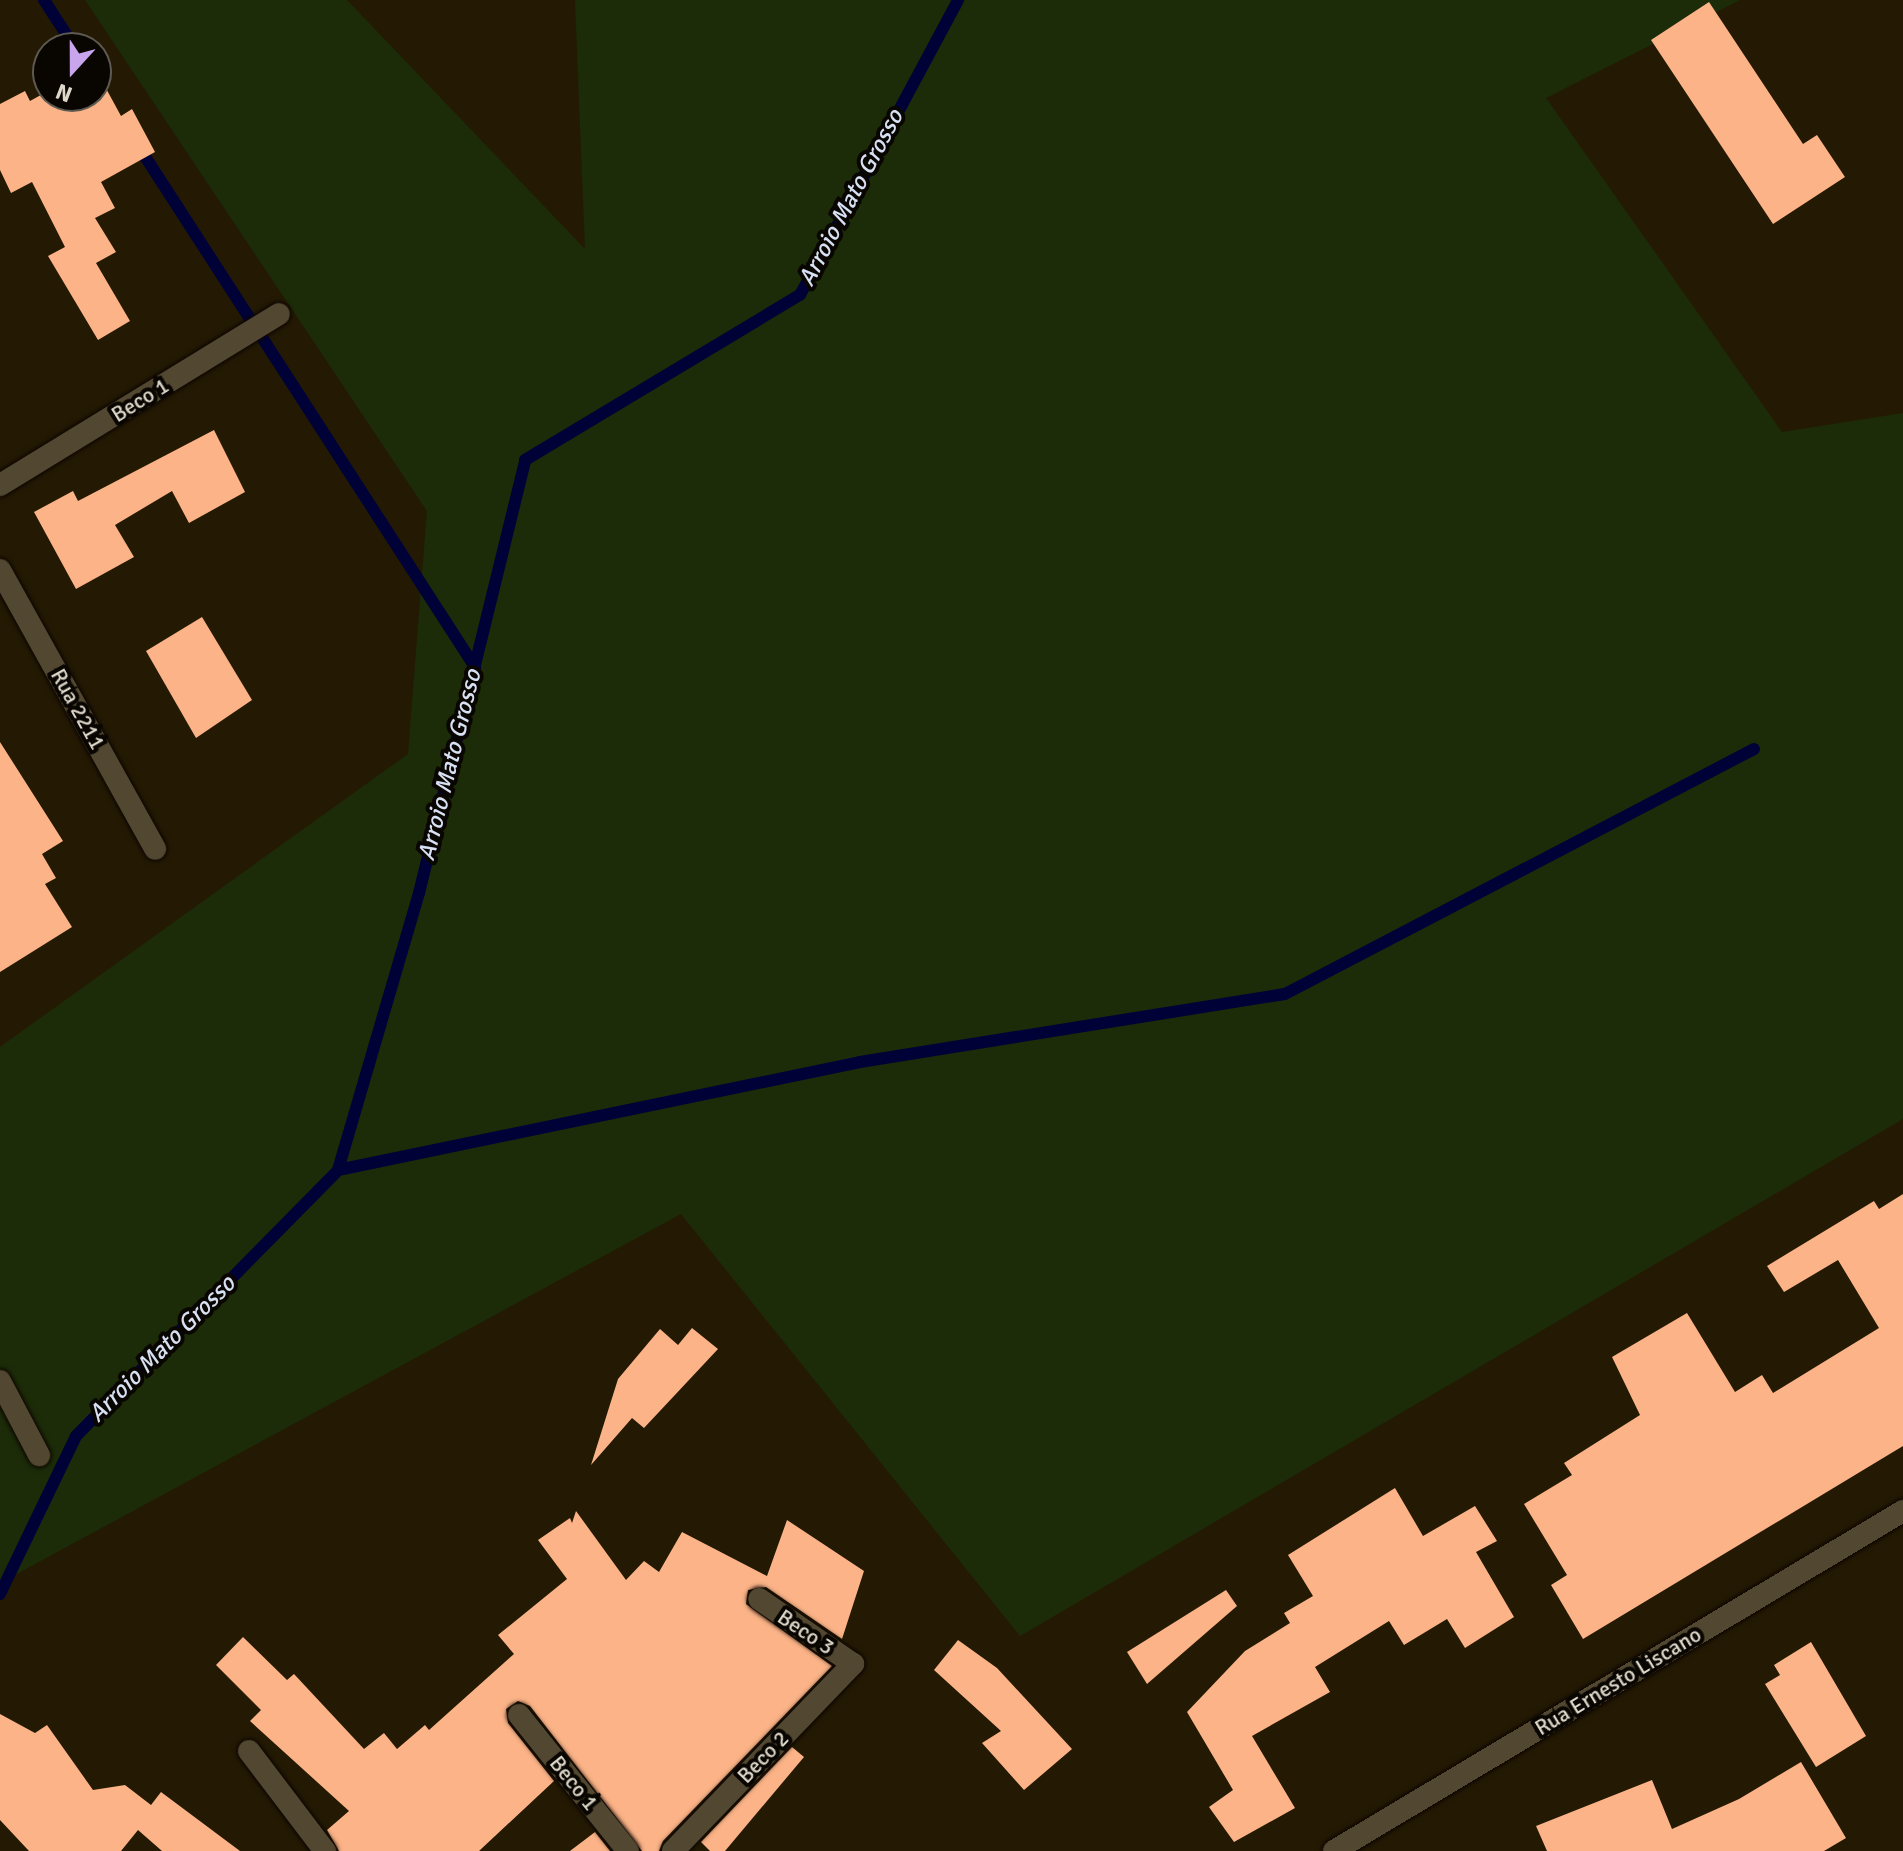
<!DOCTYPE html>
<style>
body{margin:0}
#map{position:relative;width:1903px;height:1851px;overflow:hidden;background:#241a04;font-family:Signika,sans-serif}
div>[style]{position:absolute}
.green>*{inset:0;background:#1c2c08}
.stream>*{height:12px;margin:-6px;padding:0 6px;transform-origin:6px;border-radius:6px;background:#000237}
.building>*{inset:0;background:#fbb387}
.roads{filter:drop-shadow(0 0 2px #0d0500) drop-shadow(0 0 2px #0d0500)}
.service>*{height:22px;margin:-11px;padding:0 11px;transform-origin:11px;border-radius:11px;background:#524730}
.minor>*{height:22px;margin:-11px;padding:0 11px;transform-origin:11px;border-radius:11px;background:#524730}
span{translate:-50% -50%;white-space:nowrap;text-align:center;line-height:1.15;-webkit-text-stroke:8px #090601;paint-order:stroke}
.street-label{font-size:22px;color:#ded8cb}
.water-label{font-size:24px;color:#d8e1f3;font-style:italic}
.north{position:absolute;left:32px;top:32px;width:80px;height:80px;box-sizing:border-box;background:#090601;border:2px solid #5e5a52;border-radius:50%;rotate:201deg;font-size:22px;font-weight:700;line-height:32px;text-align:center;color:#ded8cb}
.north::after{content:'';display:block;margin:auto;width:28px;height:36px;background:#c9a5ee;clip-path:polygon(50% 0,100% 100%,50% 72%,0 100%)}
</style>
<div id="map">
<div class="green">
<i style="clip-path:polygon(85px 0,347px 0,585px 249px,575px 0,1740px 0,1546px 98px,1782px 432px,1903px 413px,1903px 1119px,1020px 1636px,681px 1214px,0 1583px,0 1047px,408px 754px,427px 511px)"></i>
</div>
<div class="stream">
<i style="left:44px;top:0;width:57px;rotate:57.1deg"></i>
<i style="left:137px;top:144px;width:623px;rotate:57.13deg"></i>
<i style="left:338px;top:1170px;width:533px;rotate:-11.69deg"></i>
<i style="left:860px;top:1062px;width:430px;rotate:-9.1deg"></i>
<i style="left:1285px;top:994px;width:529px;rotate:-27.58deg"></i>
<i style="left:0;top:1594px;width:175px;rotate:-64.3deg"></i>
<i style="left:76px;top:1436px;width:373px;rotate:-45.4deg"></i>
<i style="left:338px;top:1170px;width:289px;rotate:-73.7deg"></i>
<i style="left:419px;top:893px;width:446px;rotate:-76.2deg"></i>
<i style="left:525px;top:460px;width:321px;rotate:-31deg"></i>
<i style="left:800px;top:295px;width:335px;rotate:-61.8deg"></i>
</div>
<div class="building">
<i style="clip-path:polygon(1709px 2px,1803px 144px,1817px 135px,1845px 177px,1773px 224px,1651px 40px)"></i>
<i style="clip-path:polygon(96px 70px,121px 116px,132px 109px,155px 152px,101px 182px,115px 208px,95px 218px,116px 252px,96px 263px,130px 321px,98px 340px,48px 256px,65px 247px,32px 182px,11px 193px,0 170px,0 104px,25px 91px,30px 101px,48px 91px,48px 96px,96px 96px)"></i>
<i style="clip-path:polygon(214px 430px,245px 492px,189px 523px,172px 491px,115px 525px,134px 557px,76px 589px,34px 512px,73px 491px,78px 501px)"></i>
<i style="clip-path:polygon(202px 617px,252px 700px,196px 738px,146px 651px)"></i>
<i style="clip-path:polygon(0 742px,63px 841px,42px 854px,56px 878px,45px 884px,72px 927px,0 972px)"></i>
<i style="clip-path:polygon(1903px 1194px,1903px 1446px,1583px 1639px,1551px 1585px,1567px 1575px,1524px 1504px,1572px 1475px,1564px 1463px,1640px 1415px,1612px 1357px,1687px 1313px,1735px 1392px,1762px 1375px,1773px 1393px,1879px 1328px,1838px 1260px,1784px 1292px,1767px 1266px,1874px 1201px,1879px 1209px)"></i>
<i style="clip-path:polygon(692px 1328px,718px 1349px,644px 1428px,632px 1418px,591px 1465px,618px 1379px,660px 1329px,678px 1345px)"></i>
<i style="clip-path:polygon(1395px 1488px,1423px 1536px,1475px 1506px,1497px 1541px,1476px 1552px,1514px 1617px,1465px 1648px,1447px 1619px,1404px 1645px,1389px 1621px,1315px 1667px,1330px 1692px,1252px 1736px,1295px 1808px,1234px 1842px,1209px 1807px,1233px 1790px,1187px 1712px,1245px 1651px,1290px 1623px,1284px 1613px,1313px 1596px,1288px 1555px)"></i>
<i style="clip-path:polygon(576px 1511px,626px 1580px,644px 1561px,659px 1572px,682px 1532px,767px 1576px,787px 1520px,864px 1571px,842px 1639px,766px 1587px,748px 1590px,746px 1604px,832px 1666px,663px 1841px,659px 1851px,642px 1851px,530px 1706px,518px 1701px,506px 1709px,508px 1723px,554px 1781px,479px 1851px,339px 1851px,327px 1830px,349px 1811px,250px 1721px,261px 1710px,216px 1665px,243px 1637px,287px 1680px,294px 1674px,364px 1749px,384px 1733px,397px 1749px,425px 1725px,429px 1730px,514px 1654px,498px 1635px,567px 1579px,538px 1540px,570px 1518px,572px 1523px)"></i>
<i style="clip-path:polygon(1226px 1590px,1237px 1606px,1147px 1684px,1127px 1652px)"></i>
<i style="clip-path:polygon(958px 1640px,997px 1668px,1072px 1749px,1024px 1790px,982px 1743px,1001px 1731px,934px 1670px)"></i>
<i style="clip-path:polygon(1811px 1642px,1866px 1736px,1816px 1767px,1765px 1684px,1780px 1675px,1774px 1665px)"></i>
<i style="clip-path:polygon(0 1714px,35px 1733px,47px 1725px,93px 1790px,125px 1785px,151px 1805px,161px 1792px,240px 1851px,162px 1851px,138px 1830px,121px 1851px,29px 1851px,0 1820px)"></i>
<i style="clip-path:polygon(792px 1747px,804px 1757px,725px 1851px,710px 1851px,701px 1842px)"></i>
<i style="clip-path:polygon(1801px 1762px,1846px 1838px,1824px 1851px,1547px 1851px,1536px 1826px,1652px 1780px,1672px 1829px,1739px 1799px)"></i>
<i style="clip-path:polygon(595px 1832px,610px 1851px,570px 1851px)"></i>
</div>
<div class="roads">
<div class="service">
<i style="left:673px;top:1851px;width:260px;rotate:-46.1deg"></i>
<i style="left:853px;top:1664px;width:114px;rotate:-145.3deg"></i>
</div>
<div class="minor">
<i style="left:0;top:485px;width:327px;rotate:-31.5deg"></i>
<i style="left:0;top:570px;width:319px;rotate:60.9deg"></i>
<i style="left:0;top:1381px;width:84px;rotate:62.2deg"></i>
<i style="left:519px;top:1715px;width:174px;rotate:51.3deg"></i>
<i style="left:249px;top:1751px;width:126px;rotate:52.8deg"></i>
<i style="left:1334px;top:1851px;width:663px;rotate:-30.86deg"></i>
</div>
</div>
<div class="street-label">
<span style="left:140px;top:400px;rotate:-32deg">Beco 1</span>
<span style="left:78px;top:709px;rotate:61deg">Rua 2211</span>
<span style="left:806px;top:1632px;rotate:34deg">Beco 3</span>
<span style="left:1618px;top:1681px;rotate:-31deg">Rua Ernesto Liscano</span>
<span style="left:763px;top:1757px;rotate:-46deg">Beco 2</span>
<span style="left:574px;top:1783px;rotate:51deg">Beco 1</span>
</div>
<div class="water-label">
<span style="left:851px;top:198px;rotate:-62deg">Arroio Mato Grosso</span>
<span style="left:450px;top:765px;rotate:-76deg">Arroio Mato Grosso</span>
<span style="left:162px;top:1349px;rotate:-45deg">Arroio Mato Grosso</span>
</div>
<div class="north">N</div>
</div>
